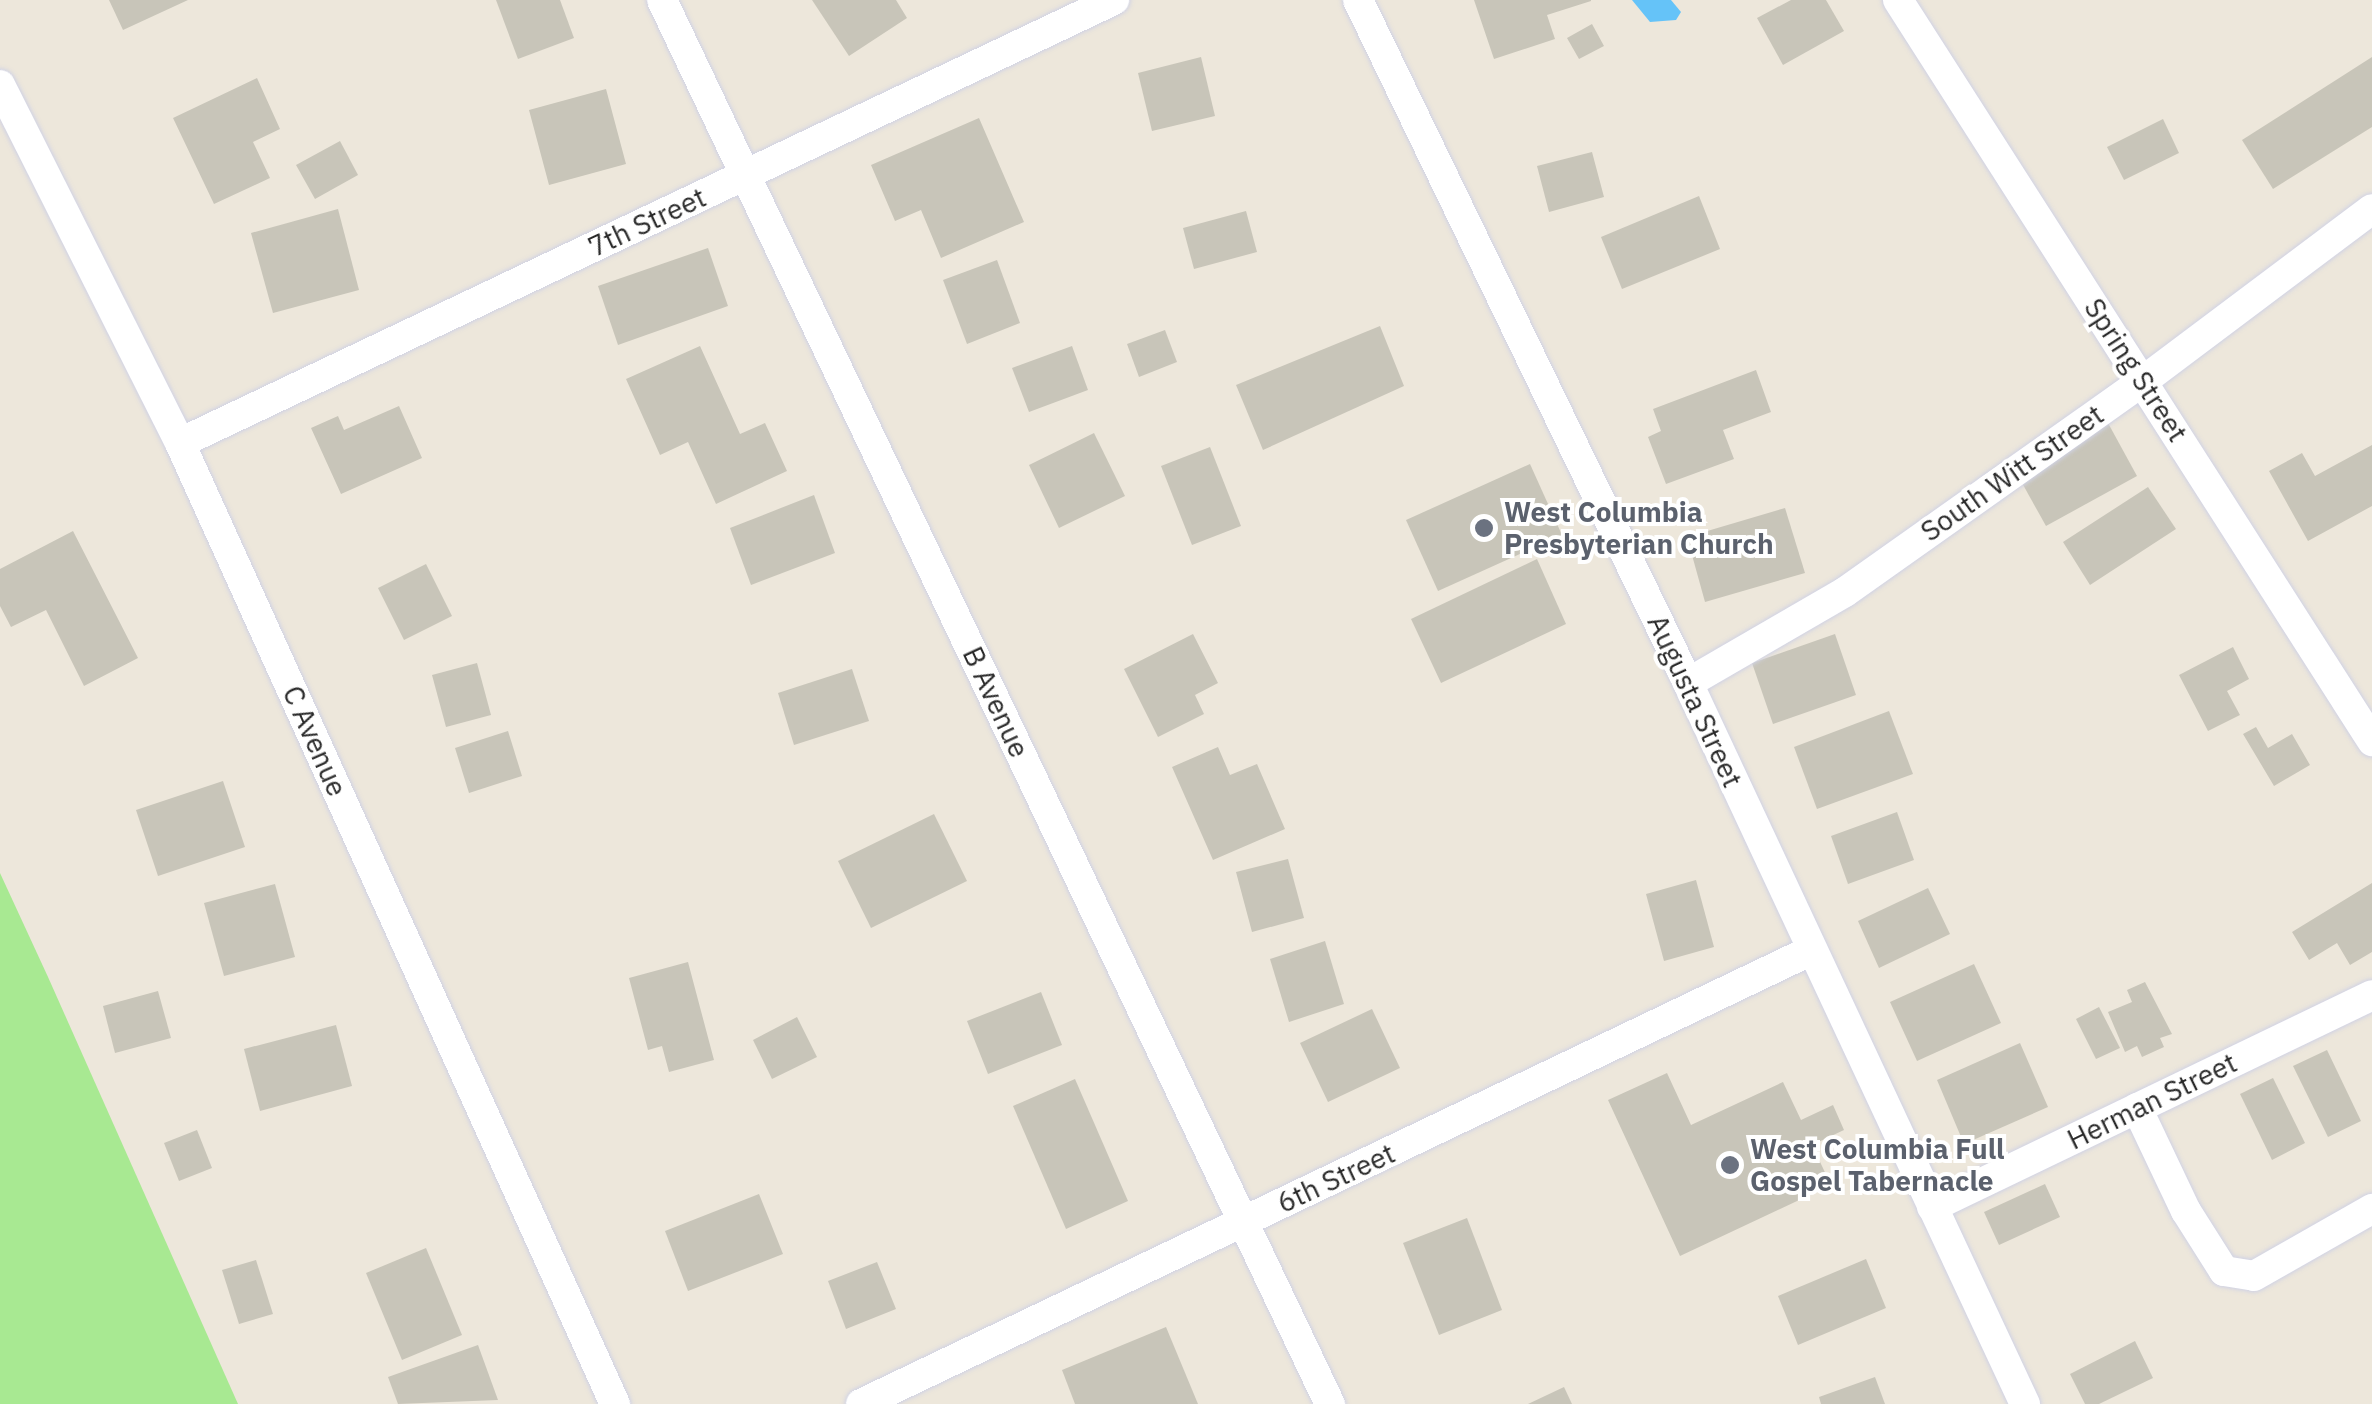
<!DOCTYPE html>
<style>
body{margin:0}
#map{position:relative;width:2372px;height:1404px;overflow:hidden;background:#ede7db;font-family:"IBM Plex Sans",sans-serif}
div>[style]{position:absolute}
.green>*{inset:0;background:#a8e992}
.water>*{inset:0;background:#65c3f8}
.building>*{inset:0;background:#c8c5b9}
.roads{filter:drop-shadow(0 0 2px #d0d2e4) drop-shadow(0 0 2px #d0d2e4)}
.street>*{height:30px;margin:-15px;padding:0 15px;transform-origin:15px;border-radius:15px;background:#fff}
.dots>*{width:28px;height:28px;translate:-50% -50%;box-sizing:border-box;border:5px solid #fff;border-radius:50%}
span{translate:-50% -50%;white-space:nowrap;text-align:center;line-height:1.15;-webkit-text-stroke:8px #fff;paint-order:stroke}
.street-label{font-size:28px;color:#2a2a2a}
.worship-label{font-size:28px;color:#5b616d;font-weight:700}
.left{translate:0 -50%;text-align:left}
</style>
<div id="map">
<div class="green">
<i style="clip-path:polygon(0 873px,48px 977px,238px 1404px,0 1404px)"></i>
</div>
<div class="water">
<i style="clip-path:polygon(1632px 0,1671px 0,1681px 12px,1676px 20px,1650px 22px)"></i>
</div>
<div class="building">
<i style="clip-path:polygon(109px 0,188px 0,123px 30px)"></i>
<i style="clip-path:polygon(496px 0,560px 0,574px 38px,518px 59px)"></i>
<i style="clip-path:polygon(812px 0,896px 0,907px 18px,849px 56px)"></i>
<i style="clip-path:polygon(1474px 0,1591px 0,1591px 1px,1547px 15px,1555px 39px,1494px 59px)"></i>
<i style="clip-path:polygon(1791px 0,1826px 0,1844px 31px,1783px 65px,1757px 18px)"></i>
<i style="clip-path:polygon(1592px 24px,1604px 46px,1579px 59px,1567px 38px)"></i>
<i style="clip-path:polygon(1201px 57px,1215px 116px,1152px 131px,1138px 73px)"></i>
<i style="clip-path:polygon(2372px 57px,2372px 127px,2273px 189px,2242px 140px)"></i>
<i style="clip-path:polygon(257px 78px,280px 129px,253px 142px,270px 178px,214px 204px,173px 118px)"></i>
<i style="clip-path:polygon(606px 89px,626px 164px,549px 185px,529px 110px)"></i>
<i style="clip-path:polygon(979px 118px,1024px 222px,941px 258px,921px 210px,895px 221px,871px 165px)"></i>
<i style="clip-path:polygon(2163px 119px,2179px 153px,2124px 180px,2107px 147px)"></i>
<i style="clip-path:polygon(340px 141px,358px 175px,315px 199px,296px 165px)"></i>
<i style="clip-path:polygon(1592px 152px,1604px 197px,1549px 212px,1537px 166px)"></i>
<i style="clip-path:polygon(1699px 196px,1720px 249px,1622px 289px,1601px 237px)"></i>
<i style="clip-path:polygon(338px 209px,359px 290px,273px 313px,251px 233px)"></i>
<i style="clip-path:polygon(1246px 211px,1257px 252px,1194px 269px,1183px 228px)"></i>
<i style="clip-path:polygon(708px 248px,728px 306px,618px 345px,598px 286px)"></i>
<i style="clip-path:polygon(997px 260px,1020px 323px,967px 344px,943px 280px)"></i>
<i style="clip-path:polygon(1380px 326px,1404px 386px,1263px 450px,1236px 385px)"></i>
<i style="clip-path:polygon(1165px 330px,1177px 362px,1139px 377px,1127px 344px)"></i>
<i style="clip-path:polygon(700px 346px,740px 434px,765px 423px,787px 471px,716px 504px,688px 442px,660px 455px,626px 379px)"></i>
<i style="clip-path:polygon(1072px 346px,1088px 390px,1029px 412px,1012px 368px)"></i>
<i style="clip-path:polygon(1756px 370px,1771px 412px,1723px 430px,1734px 459px,1666px 484px,1648px 437px,1661px 431px,1653px 409px)"></i>
<i style="clip-path:polygon(399px 406px,422px 458px,341px 494px,311px 428px,338px 416px,344px 430px)"></i>
<i style="clip-path:polygon(2108px 423px,2137px 476px,2046px 526px,2017px 474px)"></i>
<i style="clip-path:polygon(1094px 433px,1125px 496px,1059px 528px,1029px 465px)"></i>
<i style="clip-path:polygon(2372px 445px,2372px 506px,2308px 541px,2269px 471px,2302px 453px,2315px 476px)"></i>
<i style="clip-path:polygon(1210px 447px,1241px 526px,1192px 545px,1161px 466px)"></i>
<i style="clip-path:polygon(1530px 464px,1562px 535px,1438px 591px,1406px 520px)"></i>
<i style="clip-path:polygon(2148px 487px,2176px 529px,2090px 585px,2063px 542px)"></i>
<i style="clip-path:polygon(814px 495px,835px 553px,751px 585px,730px 528px)"></i>
<i style="clip-path:polygon(1785px 508px,1805px 573px,1705px 602px,1687px 537px)"></i>
<i style="clip-path:polygon(73px 531px,138px 658px,84px 686px,46px 610px,11px 627px,0 606px,0 569px)"></i>
<i style="clip-path:polygon(1537px 559px,1566px 624px,1441px 683px,1411px 619px)"></i>
<i style="clip-path:polygon(426px 564px,452px 616px,404px 640px,378px 588px)"></i>
<i style="clip-path:polygon(1193px 634px,1218px 683px,1195px 695px,1204px 714px,1158px 737px,1124px 669px)"></i>
<i style="clip-path:polygon(1835px 634px,1856px 695px,1773px 724px,1752px 663px)"></i>
<i style="clip-path:polygon(2233px 647px,2249px 679px,2227px 691px,2240px 715px,2208px 731px,2179px 675px)"></i>
<i style="clip-path:polygon(477px 663px,491px 715px,446px 727px,432px 675px)"></i>
<i style="clip-path:polygon(852px 669px,869px 721px,794px 745px,778px 693px)"></i>
<i style="clip-path:polygon(1889px 711px,1913px 774px,1817px 809px,1794px 747px)"></i>
<i style="clip-path:polygon(2256px 727px,2268px 748px,2292px 734px,2310px 765px,2274px 786px,2243px 734px)"></i>
<i style="clip-path:polygon(508px 731px,522px 776px,469px 793px,455px 748px)"></i>
<i style="clip-path:polygon(1218px 747px,1230px 775px,1257px 764px,1285px 829px,1213px 860px,1172px 767px)"></i>
<i style="clip-path:polygon(223px 781px,245px 847px,158px 876px,136px 810px)"></i>
<i style="clip-path:polygon(1897px 812px,1914px 860px,1848px 884px,1831px 836px)"></i>
<i style="clip-path:polygon(934px 814px,967px 881px,871px 928px,838px 861px)"></i>
<i style="clip-path:polygon(1288px 859px,1304px 918px,1252px 932px,1236px 872px)"></i>
<i style="clip-path:polygon(1696px 880px,1714px 947px,1664px 961px,1646px 894px)"></i>
<i style="clip-path:polygon(2372px 883px,2372px 952px,2350px 965px,2337px 943px,2309px 960px,2292px 932px)"></i>
<i style="clip-path:polygon(275px 884px,295px 957px,224px 976px,204px 903px)"></i>
<i style="clip-path:polygon(1928px 888px,1950px 934px,1879px 968px,1858px 921px)"></i>
<i style="clip-path:polygon(1325px 941px,1344px 1004px,1289px 1022px,1270px 959px)"></i>
<i style="clip-path:polygon(688px 962px,714px 1060px,669px 1072px,662px 1046px,648px 1050px,629px 978px)"></i>
<i style="clip-path:polygon(1974px 964px,2001px 1023px,1917px 1061px,1890px 1002px)"></i>
<i style="clip-path:polygon(2145px 982px,2172px 1034px,2160px 1038px,2164px 1047px,2142px 1057px,2137px 1046px,2125px 1052px,2108px 1012px,2132px 1002px,2127px 990px)"></i>
<i style="clip-path:polygon(158px 991px,171px 1038px,115px 1053px,103px 1006px)"></i>
<i style="clip-path:polygon(1041px 992px,1062px 1045px,988px 1074px,967px 1021px)"></i>
<i style="clip-path:polygon(2099px 1007px,2120px 1048px,2096px 1059px,2076px 1019px)"></i>
<i style="clip-path:polygon(1372px 1009px,1400px 1068px,1328px 1102px,1300px 1043px)"></i>
<i style="clip-path:polygon(797px 1017px,817px 1057px,772px 1079px,753px 1040px)"></i>
<i style="clip-path:polygon(336px 1025px,352px 1086px,260px 1111px,244px 1049px)"></i>
<i style="clip-path:polygon(2020px 1043px,2048px 1107px,1964px 1144px,1937px 1080px)"></i>
<i style="clip-path:polygon(2327px 1050px,2361px 1121px,2328px 1137px,2293px 1066px)"></i>
<i style="clip-path:polygon(1667px 1073px,1691px 1125px,1783px 1082px,1801px 1120px,1833px 1105px,1844px 1130px,1812px 1145px,1831px 1185px,1680px 1256px,1608px 1100px)"></i>
<i style="clip-path:polygon(2273px 1078px,2305px 1143px,2272px 1160px,2240px 1094px)"></i>
<i style="clip-path:polygon(1075px 1079px,1128px 1201px,1066px 1229px,1013px 1106px)"></i>
<i style="clip-path:polygon(197px 1130px,212px 1168px,179px 1181px,164px 1143px)"></i>
<i style="clip-path:polygon(2045px 1184px,2060px 1217px,1999px 1245px,1984px 1212px)"></i>
<i style="clip-path:polygon(759px 1194px,783px 1254px,688px 1291px,665px 1231px)"></i>
<i style="clip-path:polygon(1467px 1218px,1502px 1310px,1439px 1335px,1403px 1243px)"></i>
<i style="clip-path:polygon(426px 1248px,462px 1335px,402px 1360px,366px 1273px)"></i>
<i style="clip-path:polygon(1866px 1259px,1886px 1308px,1798px 1345px,1778px 1296px)"></i>
<i style="clip-path:polygon(256px 1260px,273px 1314px,239px 1324px,222px 1270px)"></i>
<i style="clip-path:polygon(877px 1262px,896px 1309px,846px 1329px,828px 1281px)"></i>
<i style="clip-path:polygon(1166px 1327px,1198px 1404px,1075px 1404px,1062px 1370px)"></i>
<i style="clip-path:polygon(2135px 1341px,2153px 1378px,2099px 1404px,2085px 1404px,2070px 1374px)"></i>
<i style="clip-path:polygon(478px 1345px,498px 1400px,398px 1404px,388px 1377px)"></i>
<i style="clip-path:polygon(1875px 1377px,1885px 1404px,1821px 1404px,1819px 1397px)"></i>
<i style="clip-path:polygon(1564px 1387px,1572px 1404px,1528px 1404px)"></i>
</div>
<div class="roads">
<div class="street">
<i style="left:662px;top:0;width:1555px;rotate:64.56deg"></i>
<i style="left:1358px;top:0;width:759px;rotate:64.21deg"></i>
<i style="left:1688px;top:683px;width:796px;rotate:64.95deg"></i>
<i style="left:1898px;top:0;width:880px;rotate:57.39deg"></i>
<i style="left:0;top:85px;width:401px;rotate:63.3deg"></i>
<i style="left:180px;top:443px;width:1055px;rotate:65.65deg"></i>
<i style="left:180px;top:443px;width:1034px;rotate:-25.38deg"></i>
<i style="left:1688px;top:683px;width:181px;rotate:-30.1deg"></i>
<i style="left:1845px;top:592px;width:365px;rotate:-35.3deg"></i>
<i style="left:2143px;top:381px;width:286px;rotate:-36.9deg"></i>
<i style="left:2137px;top:1108px;width:114px;rotate:64.6deg"></i>
<i style="left:2186px;top:1211px;width:71px;rotate:57.7deg"></i>
<i style="left:2224px;top:1271px;width:30px;rotate:9deg"></i>
<i style="left:2254px;top:1276px;width:136px;rotate:-29.6deg"></i>
<i style="left:1932px;top:1207px;width:488px;rotate:-25.7deg"></i>
<i style="left:861px;top:1404px;width:1052px;rotate:-25.52deg"></i>
</div>
</div>
<div class="dots">
<i style="left:1484px;top:528px;background:#6b7280"></i>
<i style="left:1730px;top:1165px;background:#6b7280"></i>
</div>
<div class="street-label">
<span style="left:647px;top:222px;rotate:-25deg">7th Street</span>
<span style="left:2136px;top:370px;rotate:57deg">Spring Street</span>
<span style="left:2012px;top:473px;rotate:-35deg">South Witt Street</span>
<span style="left:1695px;top:701px;rotate:65deg">Augusta Street</span>
<span style="left:996px;top:702px;rotate:65deg">B Avenue</span>
<span style="left:315px;top:741px;rotate:66deg">C Avenue</span>
<span style="left:2152px;top:1101px;rotate:-26deg">Herman Street</span>
<span style="left:1336px;top:1178px;rotate:-25deg">6th Street</span>
</div>
<div class="worship-label">
<span class="left" style="left:1504px;top:528px">West Columbia<br>Presbyterian Church</span>
<span class="left" style="left:1750px;top:1165px">West Columbia Full<br>Gospel Tabernacle</span>
</div>
</div>
